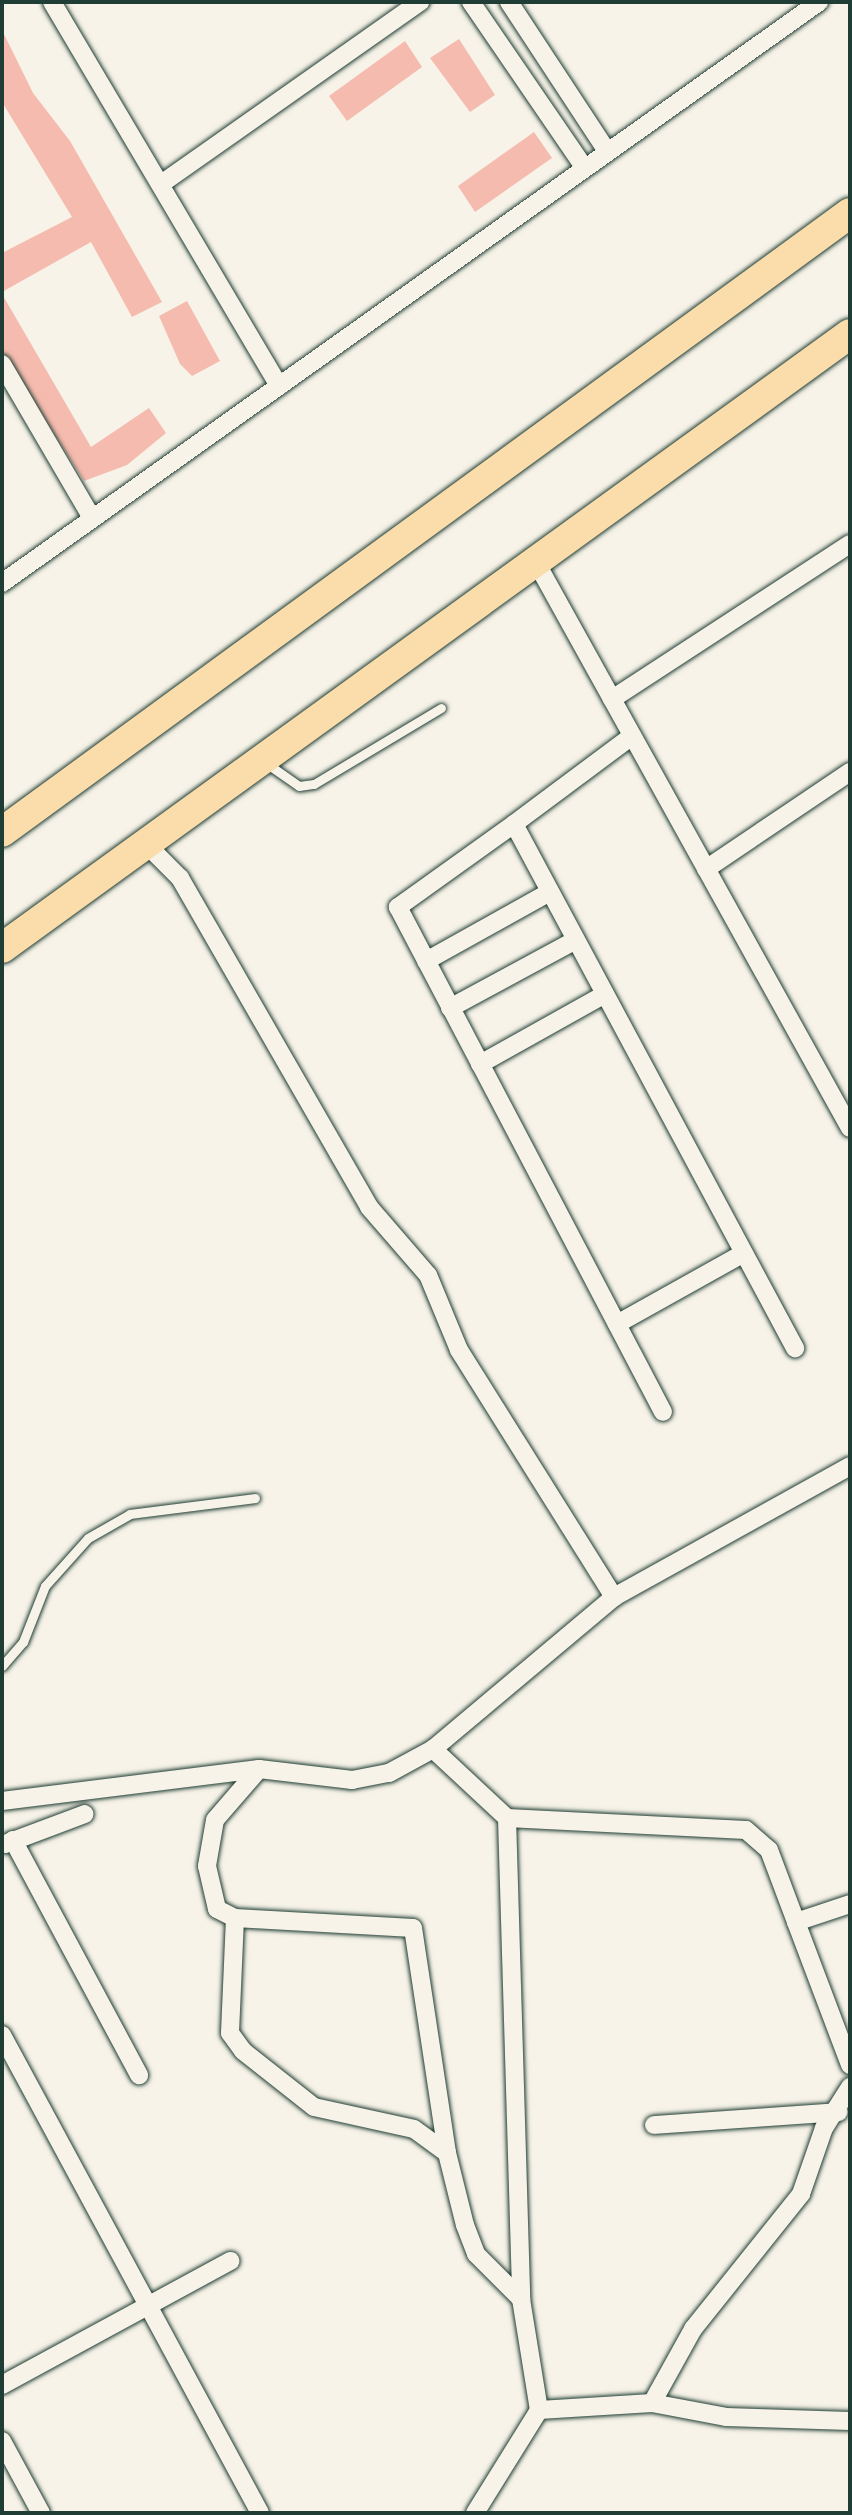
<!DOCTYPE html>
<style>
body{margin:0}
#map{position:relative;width:852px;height:2515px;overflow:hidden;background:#f7f3e8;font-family:"Gochi Hand",sans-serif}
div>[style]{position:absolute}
.building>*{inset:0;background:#f5bbae}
.roads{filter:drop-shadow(0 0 2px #1f3d34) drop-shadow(0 0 2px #1f3d34)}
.lane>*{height:9px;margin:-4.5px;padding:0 4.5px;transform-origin:4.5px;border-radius:4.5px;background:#f7f3e8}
.street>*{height:18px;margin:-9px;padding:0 9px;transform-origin:9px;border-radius:9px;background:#f7f3e8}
.primary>*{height:30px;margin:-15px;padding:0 15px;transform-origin:15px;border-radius:15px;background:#faddab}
span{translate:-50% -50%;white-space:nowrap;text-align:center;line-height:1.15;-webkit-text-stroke:7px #f7f3e8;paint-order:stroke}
.frame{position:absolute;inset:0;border:4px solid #1f3d34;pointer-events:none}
</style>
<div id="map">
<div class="building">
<i style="clip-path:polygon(2px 30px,33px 93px,70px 141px,162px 302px,132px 317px,91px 242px,2px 292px,2px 253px,72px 217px,2px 102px)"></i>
<i style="clip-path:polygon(459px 39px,495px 95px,470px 112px,430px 58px)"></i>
<i style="clip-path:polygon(405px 41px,422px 67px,347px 121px,329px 96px)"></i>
<i style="clip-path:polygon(534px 132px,552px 158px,475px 212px,458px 186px)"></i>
<i style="clip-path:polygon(2px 294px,91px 447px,149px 408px,166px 433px,127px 465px,84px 481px,2px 352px)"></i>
<i style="clip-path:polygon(187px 301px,220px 361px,192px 376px,180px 364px,159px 316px)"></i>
</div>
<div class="roads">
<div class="lane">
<i style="left:266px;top:763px;width:40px;rotate:34.9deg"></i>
<i style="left:299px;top:786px;width:15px;rotate:-8deg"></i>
<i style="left:314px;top:784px;width:148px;rotate:-30.9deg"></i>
<i style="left:2px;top:1666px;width:32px;rotate:-49deg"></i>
<i style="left:23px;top:1642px;width:60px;rotate:-68.6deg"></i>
<i style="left:45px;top:1586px;width:64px;rotate:-48.1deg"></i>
<i style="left:88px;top:1538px;width:48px;rotate:-29.7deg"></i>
<i style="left:130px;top:1514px;width:126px;rotate:-7.3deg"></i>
</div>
<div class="street">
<i style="left:52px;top:2px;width:446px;rotate:59.4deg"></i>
<i style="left:471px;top:2px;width:200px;rotate:55.6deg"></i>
<i style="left:509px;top:2px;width:178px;rotate:56.7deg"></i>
<i style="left:161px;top:184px;width:317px;rotate:-35.1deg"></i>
<i style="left:2px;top:364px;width:178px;rotate:59.7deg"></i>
<i style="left:536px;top:562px;width:647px;rotate:60.98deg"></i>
<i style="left:2px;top:583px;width:1003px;rotate:-35.42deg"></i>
<i style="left:612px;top:699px;width:284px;rotate:-33.1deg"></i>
<i style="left:632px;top:736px;width:147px;rotate:143.3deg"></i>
<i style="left:514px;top:824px;width:595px;rotate:61.8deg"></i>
<i style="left:514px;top:824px;width:143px;rotate:144.4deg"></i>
<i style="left:398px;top:907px;width:570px;rotate:62.31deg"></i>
<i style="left:147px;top:845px;width:47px;rotate:45deg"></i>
<i style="left:180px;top:878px;width:379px;rotate:60.1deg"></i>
<i style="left:369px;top:1207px;width:90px;rotate:49.1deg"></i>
<i style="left:428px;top:1275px;width:81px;rotate:67.5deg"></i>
<i style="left:459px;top:1350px;width:292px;rotate:57.9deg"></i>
<i style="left:706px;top:869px;width:174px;rotate:-34deg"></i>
<i style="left:426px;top:961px;width:142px;rotate:-29.1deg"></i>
<i style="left:450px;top:1008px;width:143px;rotate:-28.4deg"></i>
<i style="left:480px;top:1064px;width:143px;rotate:-29.2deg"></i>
<i style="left:617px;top:1324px;width:145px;rotate:-29.2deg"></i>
<i style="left:433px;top:1749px;width:101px;rotate:43deg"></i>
<i style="left:507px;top:1818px;width:481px;rotate:88.3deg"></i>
<i style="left:521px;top:2299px;width:112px;rotate:80.8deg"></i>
<i style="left:259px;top:1769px;width:67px;rotate:130.8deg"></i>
<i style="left:215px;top:1820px;width:47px;rotate:99.9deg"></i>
<i style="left:207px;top:1866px;width:44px;rotate:76.9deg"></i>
<i style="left:217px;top:1909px;width:20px;rotate:27deg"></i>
<i style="left:235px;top:1918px;width:178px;rotate:3.2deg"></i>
<i style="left:413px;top:1928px;width:228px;rotate:81.4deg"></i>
<i style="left:447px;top:2153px;width:74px;rotate:76deg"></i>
<i style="left:465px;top:2225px;width:31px;rotate:69deg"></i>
<i style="left:476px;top:2254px;width:64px;rotate:45deg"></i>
<i style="left:2px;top:1801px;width:259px;rotate:-7.1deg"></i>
<i style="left:259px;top:1769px;width:94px;rotate:6.7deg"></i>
<i style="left:352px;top:1780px;width:38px;rotate:-11deg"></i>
<i style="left:389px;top:1773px;width:50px;rotate:-28.6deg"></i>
<i style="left:433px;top:1749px;width:236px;rotate:-40deg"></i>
<i style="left:614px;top:1597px;width:270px;rotate:-29deg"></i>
<i style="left:507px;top:1818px;width:239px;rotate:2.9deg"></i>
<i style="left:746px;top:1830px;width:30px;rotate:41deg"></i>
<i style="left:769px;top:1850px;width:77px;rotate:69.4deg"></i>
<i style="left:13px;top:1840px;width:267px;rotate:61.8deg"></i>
<i style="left:5px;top:1844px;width:85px;rotate:-20.6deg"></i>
<i style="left:850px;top:1904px;width:57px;rotate:161.6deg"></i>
<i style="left:796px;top:1922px;width:153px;rotate:69.3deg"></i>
<i style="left:235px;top:1918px;width:115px;rotate:92.5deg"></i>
<i style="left:230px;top:2033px;width:22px;rotate:54deg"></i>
<i style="left:243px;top:2051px;width:90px;rotate:38.3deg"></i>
<i style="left:314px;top:2107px;width:102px;rotate:12.4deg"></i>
<i style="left:414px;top:2129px;width:41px;rotate:36deg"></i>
<i style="left:2px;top:2035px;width:543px;rotate:61.64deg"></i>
<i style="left:654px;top:2125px;width:185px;rotate:-4deg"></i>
<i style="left:2px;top:2385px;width:260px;rotate:-28.5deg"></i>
<i style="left:652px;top:2403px;width:75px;rotate:10.7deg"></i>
<i style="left:726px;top:2417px;width:124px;rotate:1.8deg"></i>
<i style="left:2px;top:2441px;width:82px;rotate:61.6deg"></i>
<i style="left:475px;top:2513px;width:121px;rotate:-58.1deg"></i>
<i style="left:539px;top:2410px;width:113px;rotate:-3.5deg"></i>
<i style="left:652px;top:2403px;width:85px;rotate:-61deg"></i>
<i style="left:693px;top:2329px;width:173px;rotate:-51.3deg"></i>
<i style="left:801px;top:2194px;width:70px;rotate:-70.8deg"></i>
<i style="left:824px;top:2128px;width:49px;rotate:-57.6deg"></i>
</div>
<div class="primary">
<i style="left:2px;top:832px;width:1050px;rotate:-36.13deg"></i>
<i style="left:2px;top:948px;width:1047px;rotate:-35.91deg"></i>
</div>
</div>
<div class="frame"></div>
</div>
